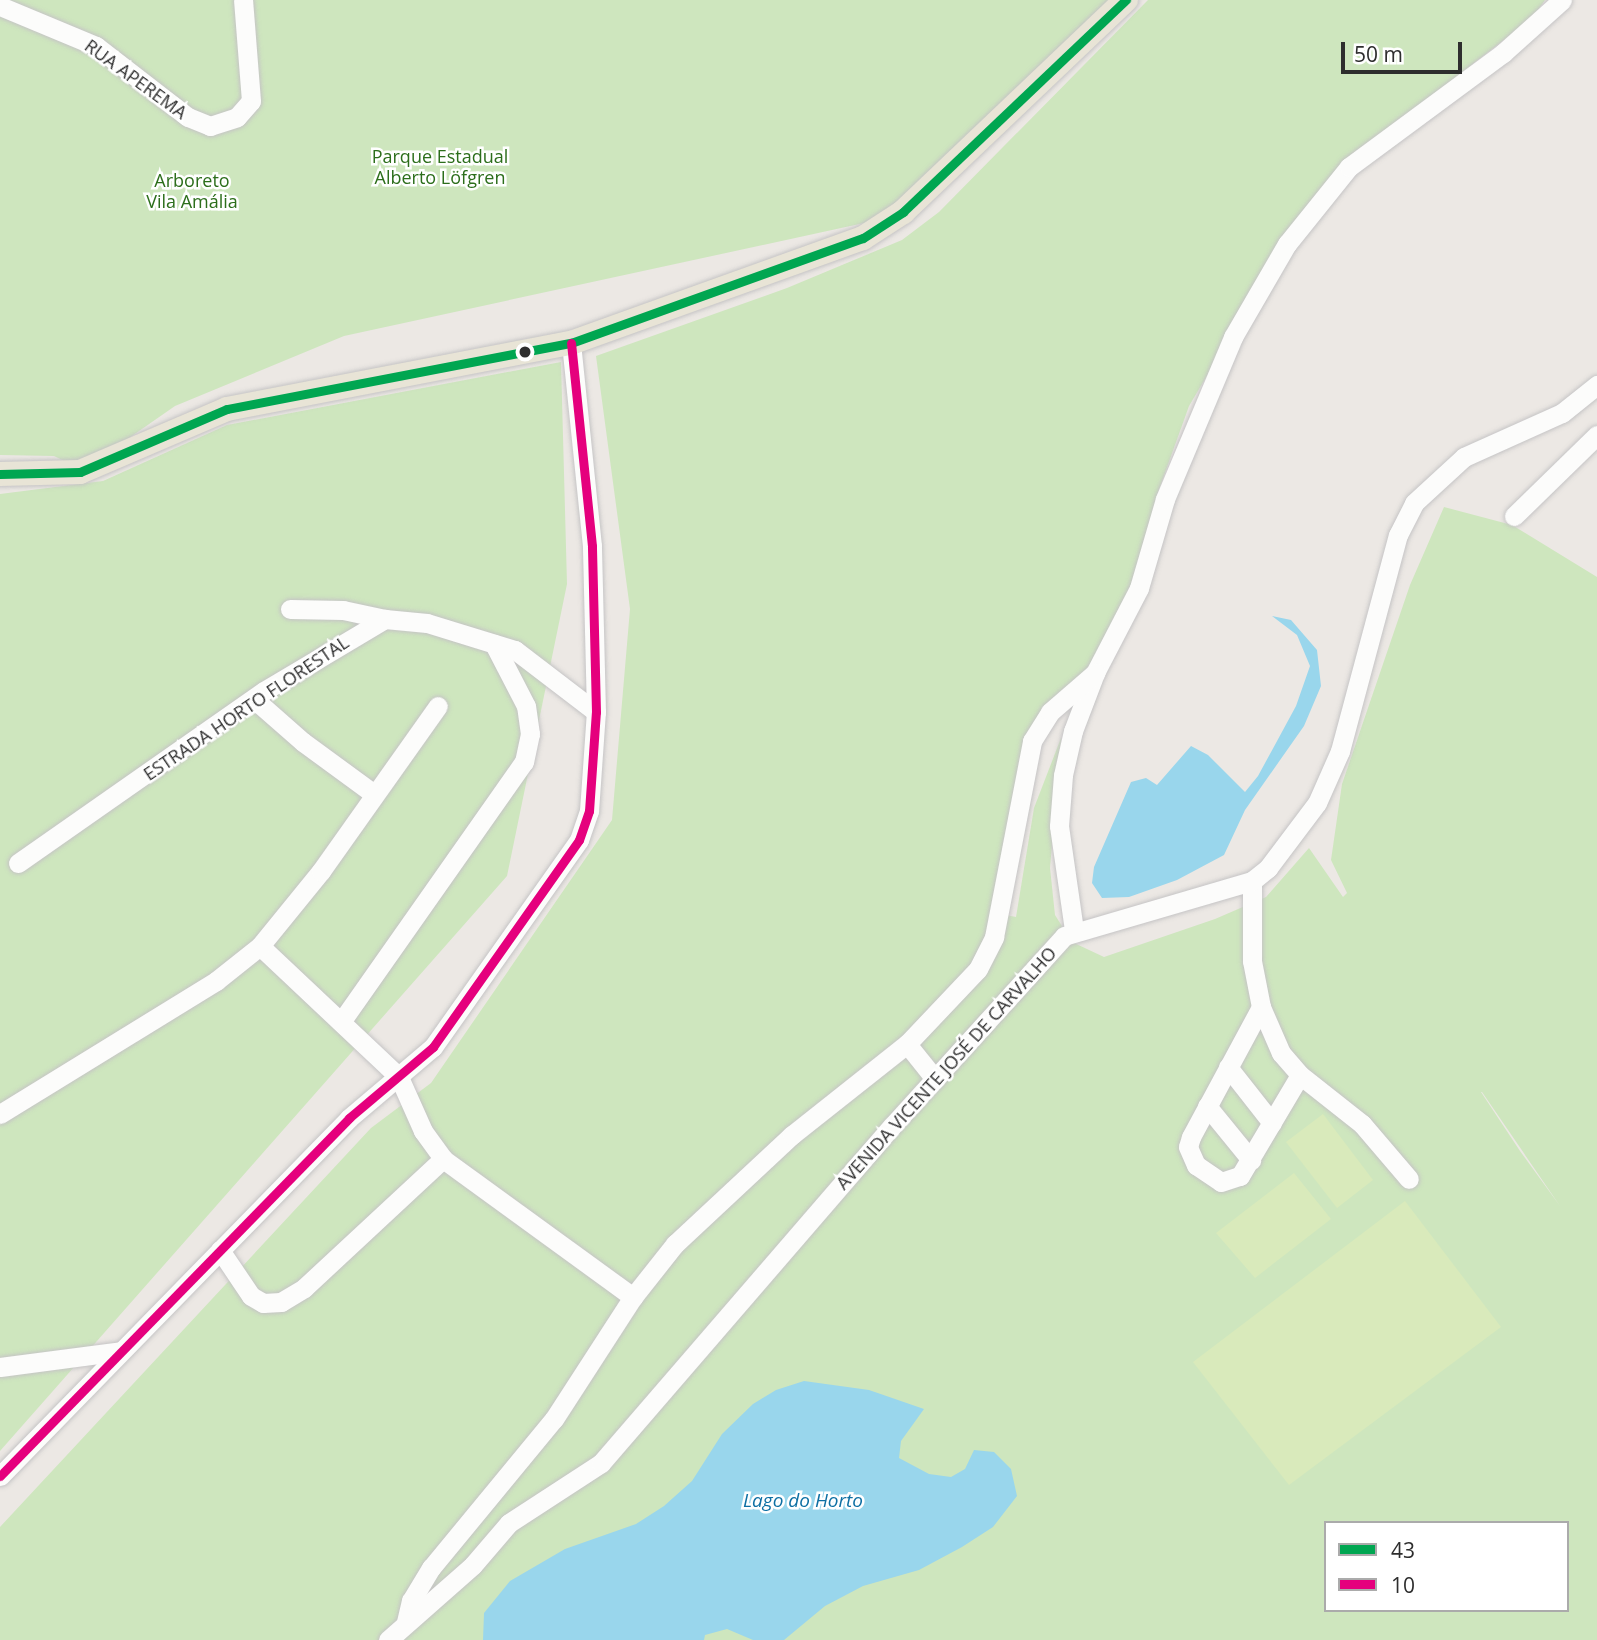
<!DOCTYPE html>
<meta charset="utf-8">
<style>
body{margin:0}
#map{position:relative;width:1597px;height:1640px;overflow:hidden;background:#ece8e4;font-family:"Open Sans",sans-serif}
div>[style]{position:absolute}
.green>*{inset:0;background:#cee6be}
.pitch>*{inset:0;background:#d9eabb}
.water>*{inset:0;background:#99d6ec}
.roads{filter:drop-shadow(0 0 2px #c5c4c5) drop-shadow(0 0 2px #c5c4c5)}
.minor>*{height:19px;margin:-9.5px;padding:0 9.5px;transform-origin:9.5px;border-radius:9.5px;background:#fcfcfb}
.major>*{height:24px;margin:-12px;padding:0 12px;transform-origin:12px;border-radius:12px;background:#e8e4d6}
.bus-1>*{height:9px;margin:-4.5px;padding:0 4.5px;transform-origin:4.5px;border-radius:4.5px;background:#00a651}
.bus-2>*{height:9px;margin:-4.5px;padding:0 4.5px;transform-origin:4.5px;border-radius:4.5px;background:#e5007d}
.dots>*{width:19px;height:19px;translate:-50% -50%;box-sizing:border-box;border:4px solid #fff;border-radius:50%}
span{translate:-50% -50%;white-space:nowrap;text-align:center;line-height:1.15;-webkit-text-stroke:5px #fff;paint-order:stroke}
.street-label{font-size:18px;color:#2e2e2e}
.park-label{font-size:18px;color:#2c6e1b}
.water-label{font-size:19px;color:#0d6fa3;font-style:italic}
.legend{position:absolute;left:1324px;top:1521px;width:245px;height:91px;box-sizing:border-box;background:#fff;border:2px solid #ababab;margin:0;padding:9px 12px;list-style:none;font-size:21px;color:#2e2e2e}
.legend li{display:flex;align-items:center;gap:14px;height:35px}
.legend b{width:35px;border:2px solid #ababab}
.scale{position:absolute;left:1341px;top:42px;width:121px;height:32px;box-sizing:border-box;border:4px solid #2e2e2e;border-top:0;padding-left:9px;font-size:21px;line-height:24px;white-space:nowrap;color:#2e2e2e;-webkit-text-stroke:5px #fff;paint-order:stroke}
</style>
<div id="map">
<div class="green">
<i style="clip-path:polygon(0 0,1125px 0,887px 218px,344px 336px,175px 406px,83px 470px,54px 456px,0 455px)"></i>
<i style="clip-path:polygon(evenodd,1148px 0,1545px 0,1532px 18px,1360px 151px,1302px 215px,1189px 406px,1157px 495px,1139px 576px,1111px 634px,1046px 726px,1026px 774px,995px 913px,1016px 917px,1034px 808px,1061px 738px,1050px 868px,1055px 915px,1072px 942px,1104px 957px,1215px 919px,1266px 897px,1309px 848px,1343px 897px,1347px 893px,1331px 860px,1342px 784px,1410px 585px,1444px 507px,1512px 525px,1597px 577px,1597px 1640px,0 1640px,0 1527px,371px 1128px,431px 1083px,612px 820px,630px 609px,596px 356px,787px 288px,902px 240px,939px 212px,1148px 0,1481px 1092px,1482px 1092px,1560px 1206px,1520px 1151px,1481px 1092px,1148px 0,1326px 1523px,1567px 1523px,1567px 1610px,1326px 1610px,1326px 1523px)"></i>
<i style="clip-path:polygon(561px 362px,567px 584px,507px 876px,0 1451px,0 494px,103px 481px,227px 425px)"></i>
</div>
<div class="pitch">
<i style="clip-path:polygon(1323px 1114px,1373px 1180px,1337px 1208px,1286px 1142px)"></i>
<i style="clip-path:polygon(1294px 1173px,1331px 1219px,1255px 1278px,1216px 1233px)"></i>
<i style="clip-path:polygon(1405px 1201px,1501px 1327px,1289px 1485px,1193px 1362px)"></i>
</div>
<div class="water">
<i style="clip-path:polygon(1272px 616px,1291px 620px,1317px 650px,1321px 686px,1304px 726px,1245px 810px,1224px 855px,1177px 880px,1129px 897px,1102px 898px,1092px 883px,1094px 867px,1131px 782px,1146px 778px,1157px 785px,1191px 746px,1208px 755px,1245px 792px,1258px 776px,1296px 706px,1310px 666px,1297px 635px)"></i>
<i style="clip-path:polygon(804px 1381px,869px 1390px,924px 1409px,901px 1441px,899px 1458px,929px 1474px,951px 1477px,965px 1469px,974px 1450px,994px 1452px,1011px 1469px,1017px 1496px,993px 1527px,962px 1547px,919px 1570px,863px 1586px,825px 1606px,784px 1640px,753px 1640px,727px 1629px,705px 1635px,704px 1640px,483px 1640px,484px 1613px,510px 1581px,565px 1549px,636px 1524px,664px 1506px,692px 1481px,722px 1434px,753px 1404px,776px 1390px)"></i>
</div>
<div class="roads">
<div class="minor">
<i style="left:0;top:6px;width:104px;rotate:22.6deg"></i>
<i style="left:96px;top:46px;width:116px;rotate:37.7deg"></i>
<i style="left:188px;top:117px;width:24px;rotate:22deg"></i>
<i style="left:210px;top:126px;width:28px;rotate:-18deg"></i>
<i style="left:237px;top:117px;width:21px;rotate:-49deg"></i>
<i style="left:251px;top:101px;width:101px;rotate:-94.5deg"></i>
<i style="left:1514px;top:516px;width:116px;rotate:-44.3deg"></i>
<i style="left:290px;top:609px;width:53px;rotate:1.1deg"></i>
<i style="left:343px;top:610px;width:43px;rotate:12.1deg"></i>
<i style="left:254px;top:699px;width:65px;rotate:41.3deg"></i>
<i style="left:303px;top:742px;width:88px;rotate:36.2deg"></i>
<i style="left:18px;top:863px;width:300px;rotate:-35deg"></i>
<i style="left:264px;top:691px;width:141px;rotate:-30.8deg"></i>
<i style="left:385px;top:619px;width:42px;rotate:5.4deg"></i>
<i style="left:427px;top:623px;width:92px;rotate:17.1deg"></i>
<i style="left:515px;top:650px;width:102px;rotate:37.4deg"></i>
<i style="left:1252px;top:881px;width:80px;rotate:90deg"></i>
<i style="left:1252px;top:961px;width:47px;rotate:78.9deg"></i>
<i style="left:1261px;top:1007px;width:50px;rotate:66.5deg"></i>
<i style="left:1281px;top:1053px;width:29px;rotate:49deg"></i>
<i style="left:1300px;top:1075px;width:79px;rotate:38.3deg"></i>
<i style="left:1362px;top:1124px;width:72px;rotate:49.5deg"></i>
<i style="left:1074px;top:930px;width:105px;rotate:-98.2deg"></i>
<i style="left:1059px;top:826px;width:51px;rotate:-85.5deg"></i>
<i style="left:1063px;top:775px;width:45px;rotate:-77.2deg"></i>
<i style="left:1073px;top:731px;width:62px;rotate:-69.2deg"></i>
<i style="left:1095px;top:673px;width:96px;rotate:-62.6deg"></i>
<i style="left:1139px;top:588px;width:93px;rotate:-73.7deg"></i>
<i style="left:1165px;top:499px;width:176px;rotate:-67.2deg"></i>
<i style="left:1233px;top:337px;width:108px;rotate:-59.9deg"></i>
<i style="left:1287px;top:244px;width:99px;rotate:-51.2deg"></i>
<i style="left:1349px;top:167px;width:192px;rotate:-36.5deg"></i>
<i style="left:1503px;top:53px;width:79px;rotate:-41.9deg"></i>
<i style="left:260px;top:946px;width:191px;rotate:43.3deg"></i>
<i style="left:399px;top:1077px;width:59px;rotate:66deg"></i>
<i style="left:423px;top:1131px;width:34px;rotate:54deg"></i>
<i style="left:443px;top:1159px;width:235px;rotate:36deg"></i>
<i style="left:1261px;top:1007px;width:148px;rotate:118.3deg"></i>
<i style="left:1191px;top:1137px;width:10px;rotate:107deg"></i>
<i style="left:1188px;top:1147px;width:20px;rotate:66deg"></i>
<i style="left:1196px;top:1165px;width:30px;rotate:34deg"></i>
<i style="left:1221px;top:1182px;width:20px;rotate:-18deg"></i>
<i style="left:1240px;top:1176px;width:117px;rotate:-59.3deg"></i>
<i style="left:341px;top:1022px;width:318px;rotate:-54.9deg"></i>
<i style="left:524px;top:762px;width:29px;rotate:-78deg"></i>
<i style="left:530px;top:734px;width:28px;rotate:-98deg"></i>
<i style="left:526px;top:706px;width:70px;rotate:-117.3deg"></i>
<i style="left:907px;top:1044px;width:45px;rotate:51.3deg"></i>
<i style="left:1228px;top:1067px;width:71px;rotate:51.8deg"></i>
<i style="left:1207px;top:1106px;width:70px;rotate:50.8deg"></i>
<i style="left:0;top:1114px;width:254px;rotate:-31.6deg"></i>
<i style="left:216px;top:981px;width:56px;rotate:-38.5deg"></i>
<i style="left:260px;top:946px;width:97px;rotate:-50.9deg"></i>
<i style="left:321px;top:871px;width:202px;rotate:-54.7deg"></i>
<i style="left:220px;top:1250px;width:55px;rotate:56deg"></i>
<i style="left:251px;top:1296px;width:14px;rotate:30deg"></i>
<i style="left:263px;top:1303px;width:18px;rotate:-3deg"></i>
<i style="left:281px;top:1302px;width:27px;rotate:-31deg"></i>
<i style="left:304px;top:1288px;width:190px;rotate:-42.9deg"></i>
<i style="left:0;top:1367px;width:122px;rotate:-7.5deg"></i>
<i style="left:0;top:1476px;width:500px;rotate:-45.7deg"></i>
<i style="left:349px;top:1118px;width:110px;rotate:-40.2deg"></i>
<i style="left:433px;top:1047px;width:253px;rotate:-54.8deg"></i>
<i style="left:579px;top:840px;width:31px;rotate:-71deg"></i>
<i style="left:589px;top:811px;width:99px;rotate:-86deg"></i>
<i style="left:596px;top:712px;width:166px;rotate:-91.4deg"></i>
<i style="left:592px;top:546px;width:204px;rotate:-95.9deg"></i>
<i style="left:406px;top:1622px;width:22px;rotate:-77deg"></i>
<i style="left:411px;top:1601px;width:39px;rotate:-59deg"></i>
<i style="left:431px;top:1568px;width:193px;rotate:-50.5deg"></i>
<i style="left:554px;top:1419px;width:145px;rotate:-57.1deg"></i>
<i style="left:633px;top:1297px;width:68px;rotate:-51.6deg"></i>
<i style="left:675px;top:1244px;width:160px;rotate:-43deg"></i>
<i style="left:792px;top:1135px;width:147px;rotate:-38.4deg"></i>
<i style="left:907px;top:1044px;width:103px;rotate:-46.6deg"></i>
<i style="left:978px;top:969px;width:36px;rotate:-63deg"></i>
<i style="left:994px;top:937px;width:200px;rotate:-79deg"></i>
<i style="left:1032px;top:741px;width:34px;rotate:-58deg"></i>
<i style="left:1050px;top:712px;width:60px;rotate:-40.9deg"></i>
<i style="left:388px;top:1640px;width:113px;rotate:-41.4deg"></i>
<i style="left:473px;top:1565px;width:55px;rotate:-49.4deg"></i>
<i style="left:509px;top:1523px;width:110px;rotate:-33.1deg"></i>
<i style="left:601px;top:1463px;width:445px;rotate:-49.2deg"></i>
<i style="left:892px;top:1126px;width:256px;rotate:-47.8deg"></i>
<i style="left:1064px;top:936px;width:196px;rotate:-16.3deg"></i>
<i style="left:1252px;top:881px;width:21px;rotate:-39deg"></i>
<i style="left:1268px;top:868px;width:81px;rotate:-53deg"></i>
<i style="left:1317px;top:803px;width:57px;rotate:-66.1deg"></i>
<i style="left:1340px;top:751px;width:224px;rotate:-75deg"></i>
<i style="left:1398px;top:535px;width:36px;rotate:-63deg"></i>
<i style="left:1414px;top:503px;width:68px;rotate:-42.6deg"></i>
<i style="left:1464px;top:457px;width:107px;rotate:-24.2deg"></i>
<i style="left:1562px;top:413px;width:45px;rotate:-38.7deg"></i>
</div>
<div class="major">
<i style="left:0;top:474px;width:80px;rotate:-1.4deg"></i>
<i style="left:80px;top:472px;width:160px;rotate:-23.2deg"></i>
<i style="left:227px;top:409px;width:350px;rotate:-10.9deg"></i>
<i style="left:571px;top:343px;width:310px;rotate:-19.8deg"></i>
<i style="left:863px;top:238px;width:48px;rotate:-33deg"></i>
<i style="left:903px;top:212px;width:308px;rotate:-43.6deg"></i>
</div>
</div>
<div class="bus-1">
<i style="left:0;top:474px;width:80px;rotate:-1.4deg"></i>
<i style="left:80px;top:472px;width:160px;rotate:-23.2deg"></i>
<i style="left:227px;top:409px;width:350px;rotate:-10.9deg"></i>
<i style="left:571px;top:343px;width:310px;rotate:-19.8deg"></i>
<i style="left:863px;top:238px;width:48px;rotate:-33deg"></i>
<i style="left:903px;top:212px;width:308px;rotate:-43.6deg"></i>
</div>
<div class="bus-2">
<i style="left:0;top:1476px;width:500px;rotate:-45.7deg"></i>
<i style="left:349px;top:1118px;width:110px;rotate:-40.2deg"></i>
<i style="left:433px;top:1047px;width:253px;rotate:-54.8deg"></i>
<i style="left:579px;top:840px;width:31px;rotate:-71deg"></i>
<i style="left:589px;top:811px;width:99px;rotate:-86deg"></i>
<i style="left:596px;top:712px;width:166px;rotate:-91.4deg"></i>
<i style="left:592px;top:546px;width:204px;rotate:-95.9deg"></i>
</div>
<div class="dots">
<i style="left:525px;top:352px;background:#2e2e2e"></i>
</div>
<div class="street-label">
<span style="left:136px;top:79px;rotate:36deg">RUA APEREMA</span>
<span style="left:246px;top:708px;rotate:-34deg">ESTRADA HORTO FLORESTAL</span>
<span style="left:946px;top:1068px;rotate:-48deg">AVENIDA VICENTE JOSÉ DE CARVALHO</span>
</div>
<div class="park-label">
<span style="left:440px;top:167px">Parque Estadual<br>Alberto Löfgren</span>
<span style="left:192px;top:191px">Arboreto<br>Vila Amália</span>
</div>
<div class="water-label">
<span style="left:803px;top:1501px">Lago do Horto</span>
</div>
<ul class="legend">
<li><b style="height:9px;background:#00a651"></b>43</li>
<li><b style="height:9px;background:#e5007d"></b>10</li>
</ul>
<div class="scale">50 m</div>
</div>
